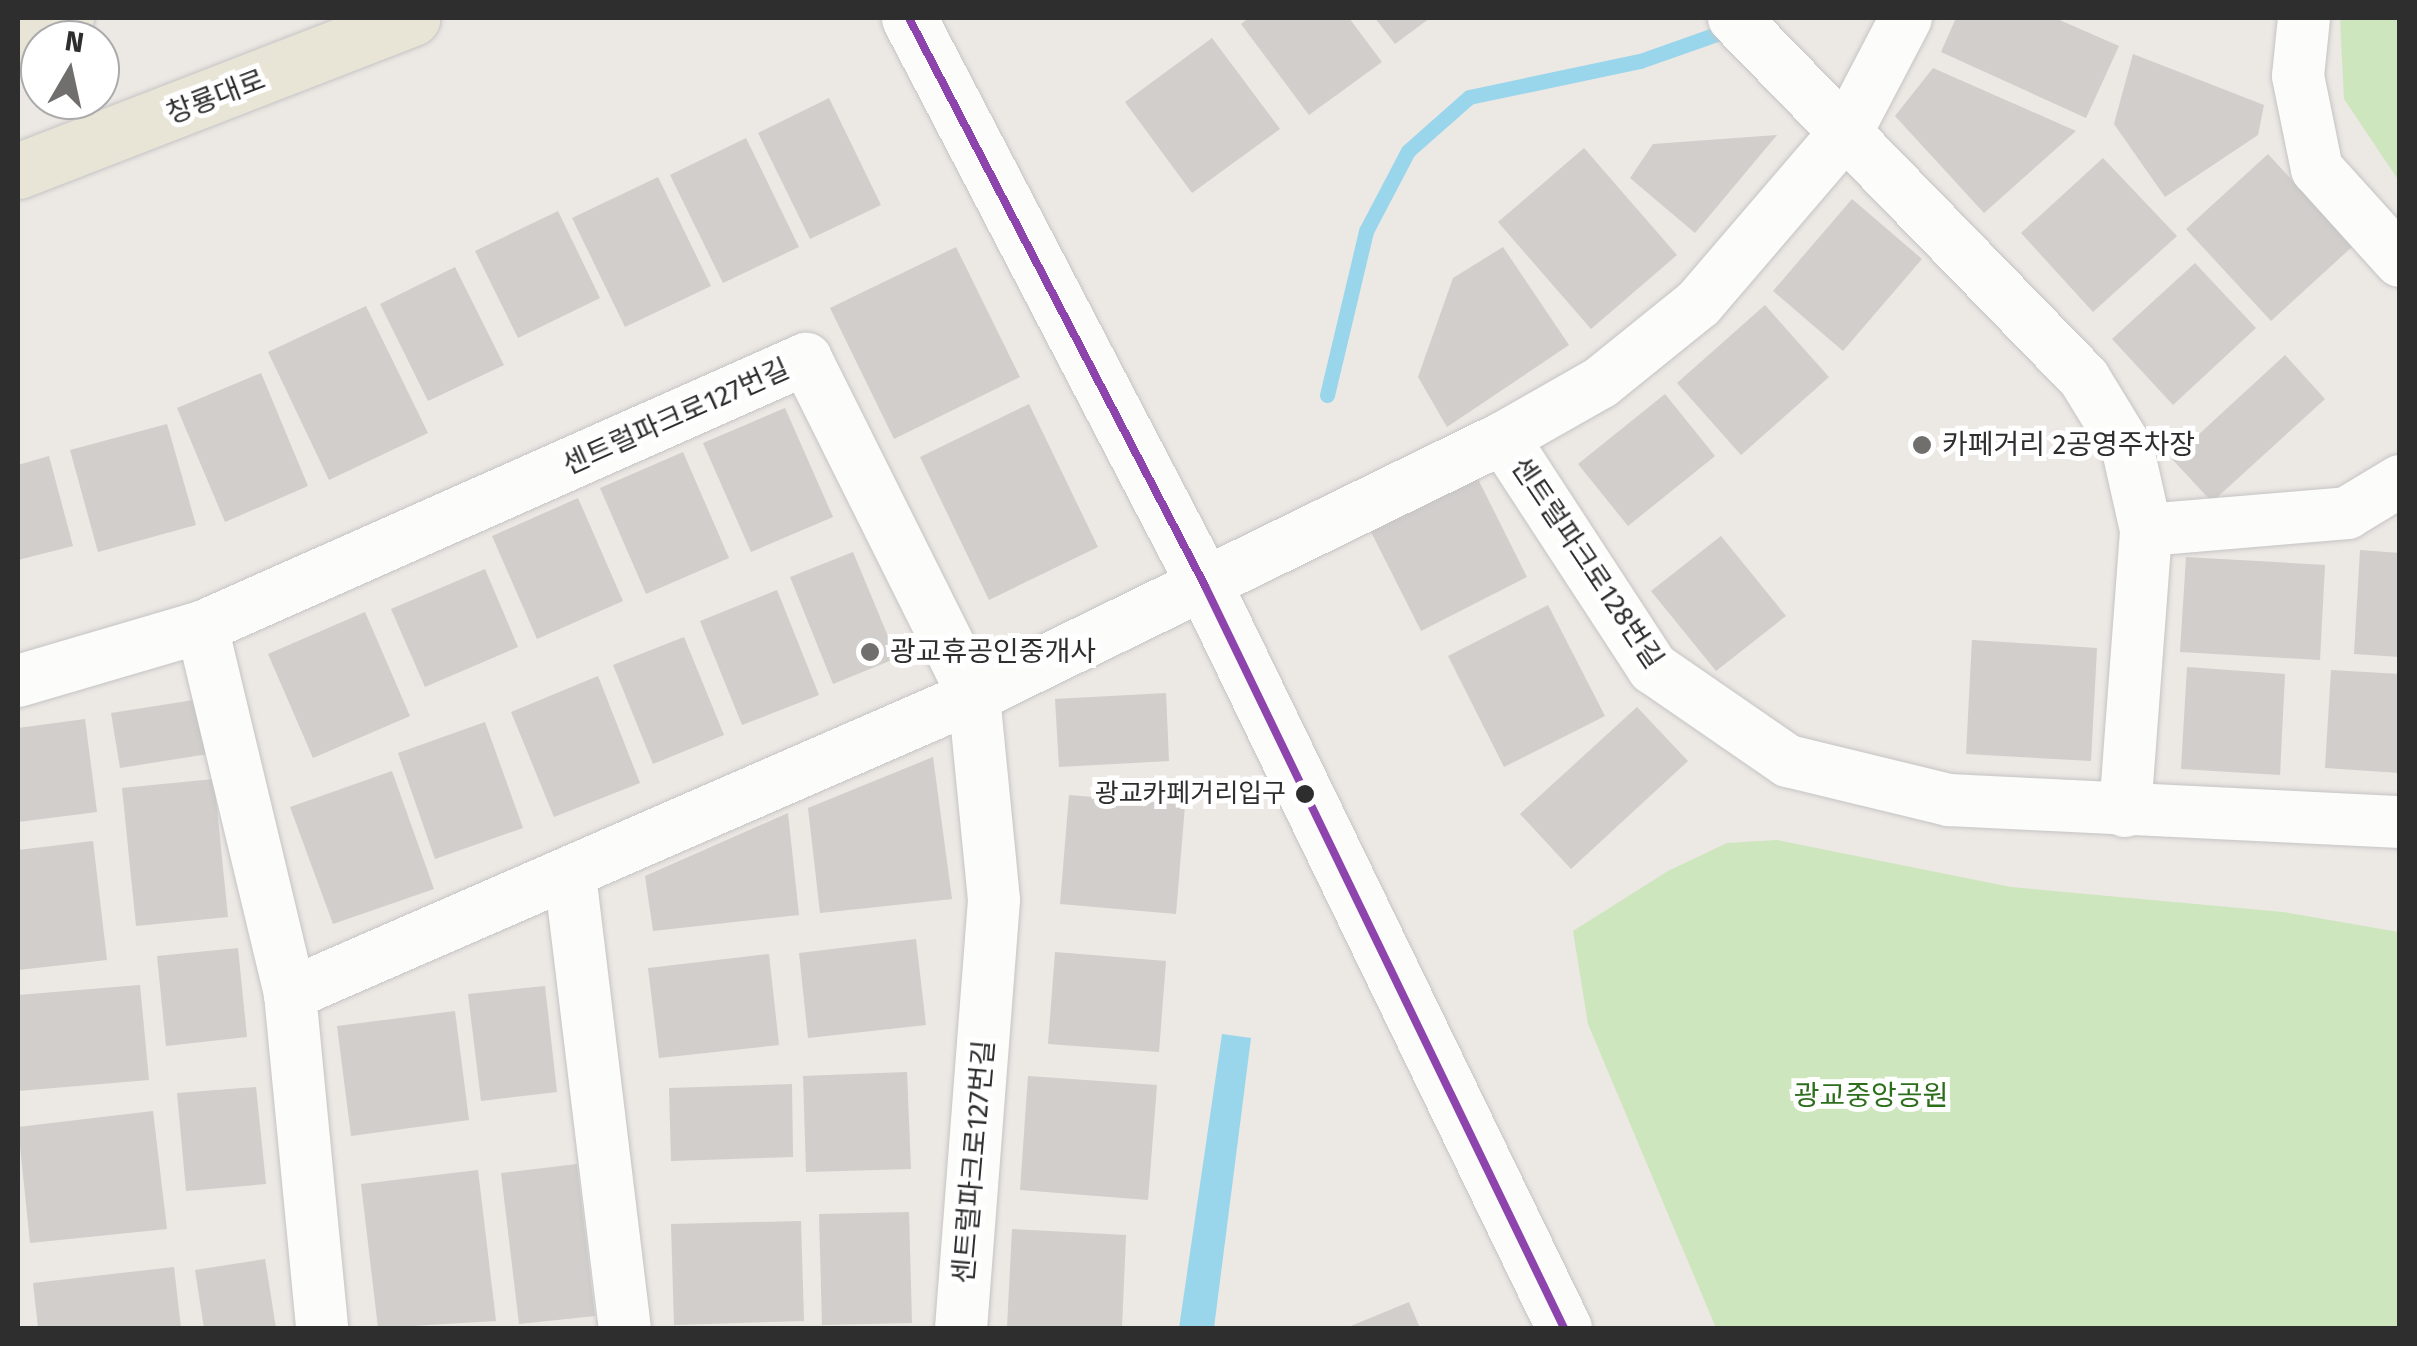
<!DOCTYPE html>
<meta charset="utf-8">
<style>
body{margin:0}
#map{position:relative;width:2417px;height:1346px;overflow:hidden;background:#ece8e4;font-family:"Fira Sans","Noto Sans KR",sans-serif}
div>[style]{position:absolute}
.green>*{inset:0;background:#cee6be}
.water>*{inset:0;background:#99d6ec}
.stream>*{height:15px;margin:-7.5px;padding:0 7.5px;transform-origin:7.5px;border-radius:7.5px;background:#99d6ec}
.building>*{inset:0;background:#d1cecb}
.roads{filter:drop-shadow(0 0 2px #c5c4c5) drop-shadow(0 0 2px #c5c4c5)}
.minor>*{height:52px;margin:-26px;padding:0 26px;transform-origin:26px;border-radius:26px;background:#fcfcfb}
.tertiary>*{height:55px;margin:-27.5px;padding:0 27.5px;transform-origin:27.5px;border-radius:27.5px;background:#fcfcfb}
.primary>*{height:55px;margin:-27.5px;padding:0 27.5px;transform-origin:27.5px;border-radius:27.5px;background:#e8e4d6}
.bus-1>*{height:8px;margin:-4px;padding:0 4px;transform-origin:4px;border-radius:4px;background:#8e44ad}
.dots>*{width:28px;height:28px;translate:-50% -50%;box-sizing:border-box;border:5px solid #fff;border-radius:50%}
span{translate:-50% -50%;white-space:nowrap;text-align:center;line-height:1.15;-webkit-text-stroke:10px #fff;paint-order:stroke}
.bus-label{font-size:26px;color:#2e2e2e}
.right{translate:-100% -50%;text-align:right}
.street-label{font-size:28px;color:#2e2e2e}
.poi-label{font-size:28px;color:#2e2e2e}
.left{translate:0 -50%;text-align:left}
.park-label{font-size:28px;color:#2c6e1b}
.frame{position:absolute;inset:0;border:20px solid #2e2e2e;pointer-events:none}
.north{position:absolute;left:20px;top:20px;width:100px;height:100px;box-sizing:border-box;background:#fff;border:2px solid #ababab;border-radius:50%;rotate:9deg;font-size:28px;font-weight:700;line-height:40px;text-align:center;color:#2e2e2e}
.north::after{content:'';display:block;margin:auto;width:35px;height:45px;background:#706f6e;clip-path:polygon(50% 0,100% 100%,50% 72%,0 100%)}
</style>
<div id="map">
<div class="green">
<i style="clip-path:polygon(2340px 18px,2399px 18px,2399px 181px,2344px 99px)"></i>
<i style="clip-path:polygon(1777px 840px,2011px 887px,2283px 912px,2399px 932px,2399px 1328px,1716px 1328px,1588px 1024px,1573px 931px,1668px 871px,1727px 843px)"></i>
</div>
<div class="water">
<i style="clip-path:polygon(1222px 1034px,1251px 1038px,1214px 1328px,1179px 1328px)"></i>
</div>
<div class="stream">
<i style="left:1327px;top:395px;width:169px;rotate:-76.6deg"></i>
<i style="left:1366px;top:231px;width:90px;rotate:-62.3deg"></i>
<i style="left:1408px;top:151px;width:81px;rotate:-41.5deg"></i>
<i style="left:1469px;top:97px;width:175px;rotate:-11.9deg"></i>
<i style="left:1640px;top:61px;width:96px;rotate:-19.4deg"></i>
</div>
<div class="building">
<i style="clip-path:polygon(1249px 18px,1349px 18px,1382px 62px,1309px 115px,1241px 24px)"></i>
<i style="clip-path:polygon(1375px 18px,1430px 18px,1395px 44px)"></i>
<i style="clip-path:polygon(1956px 18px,2055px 18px,2119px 46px,2086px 118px,1941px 52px)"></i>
<i style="clip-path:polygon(1212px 38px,1280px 129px,1192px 193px,1125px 102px)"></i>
<i style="clip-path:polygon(2133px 54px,2264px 105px,2258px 135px,2165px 197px,2114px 124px)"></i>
<i style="clip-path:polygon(1933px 68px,2076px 131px,1984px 213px,1895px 116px)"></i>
<i style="clip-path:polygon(829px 98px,881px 205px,810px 239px,758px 133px)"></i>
<i style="clip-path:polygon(1777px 135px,1695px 233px,1630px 178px,1653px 144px)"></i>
<i style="clip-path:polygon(746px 138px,799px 247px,723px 283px,670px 175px)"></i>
<i style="clip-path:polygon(1584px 148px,1677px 255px,1591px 329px,1498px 222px)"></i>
<i style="clip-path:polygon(2268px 154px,2353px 246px,2271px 321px,2186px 229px)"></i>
<i style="clip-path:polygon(2103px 158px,2177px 236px,2093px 312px,2021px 233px)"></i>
<i style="clip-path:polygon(658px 177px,711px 286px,625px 327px,572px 218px)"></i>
<i style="clip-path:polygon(1852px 199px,1922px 259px,1843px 351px,1773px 291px)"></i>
<i style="clip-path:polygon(558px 211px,600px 298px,518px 338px,475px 251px)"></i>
<i style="clip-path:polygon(956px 247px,1020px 377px,894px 439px,830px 308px)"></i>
<i style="clip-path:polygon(1503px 247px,1569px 345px,1447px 427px,1418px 377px,1453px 278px)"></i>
<i style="clip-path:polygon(2195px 263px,2256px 328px,2173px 405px,2112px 339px)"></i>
<i style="clip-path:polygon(455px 267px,504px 365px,428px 401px,380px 304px)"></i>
<i style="clip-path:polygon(1765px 305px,1829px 377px,1741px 455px,1677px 383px)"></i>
<i style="clip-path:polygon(366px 306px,428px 433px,329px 480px,268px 352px)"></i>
<i style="clip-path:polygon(2285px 355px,2325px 399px,2212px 502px,2172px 459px)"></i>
<i style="clip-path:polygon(261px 373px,308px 486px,225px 522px,177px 408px)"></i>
<i style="clip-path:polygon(1665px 394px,1715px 456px,1628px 526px,1578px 464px)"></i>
<i style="clip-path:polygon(1029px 404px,1098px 547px,989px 600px,920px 457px)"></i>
<i style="clip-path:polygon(785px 408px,833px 517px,751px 552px,703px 443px)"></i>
<i style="clip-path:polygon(167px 424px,196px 525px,98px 552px,70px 450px)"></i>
<i style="clip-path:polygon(683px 452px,729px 558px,646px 594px,600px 488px)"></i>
<i style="clip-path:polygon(49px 456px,73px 546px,18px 560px,18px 465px)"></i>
<i style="clip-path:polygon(1476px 475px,1527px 577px,1421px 631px,1369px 528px)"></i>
<i style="clip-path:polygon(578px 498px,623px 601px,537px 639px,492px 536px)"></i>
<i style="clip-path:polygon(1721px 536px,1786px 616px,1716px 671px,1651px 591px)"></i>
<i style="clip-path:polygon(2360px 550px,2400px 553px,2400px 657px,2354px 654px)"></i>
<i style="clip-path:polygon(853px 552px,897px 658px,833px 684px,790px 577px)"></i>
<i style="clip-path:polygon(2186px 557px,2325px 565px,2320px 660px,2180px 652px)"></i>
<i style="clip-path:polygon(485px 569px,518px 647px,425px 687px,391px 609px)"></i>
<i style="clip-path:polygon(777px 590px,819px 695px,742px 725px,700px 621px)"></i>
<i style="clip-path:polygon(1548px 605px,1605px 716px,1504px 767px,1448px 656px)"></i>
<i style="clip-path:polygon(365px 612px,410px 716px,313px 758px,268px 654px)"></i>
<i style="clip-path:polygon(684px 637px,724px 735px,653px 764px,613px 665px)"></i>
<i style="clip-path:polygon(1972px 640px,2097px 648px,2091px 761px,1966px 754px)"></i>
<i style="clip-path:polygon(2187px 667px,2285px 674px,2280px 775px,2181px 769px)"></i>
<i style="clip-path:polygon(2331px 670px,2400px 674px,2400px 773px,2325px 768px)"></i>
<i style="clip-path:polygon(598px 676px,640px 783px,554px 817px,511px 712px)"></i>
<i style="clip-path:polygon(1166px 693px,1169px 761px,1059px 767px,1055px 699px)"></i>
<i style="clip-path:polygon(200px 699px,208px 754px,120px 768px,111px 713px)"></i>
<i style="clip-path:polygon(1637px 707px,1688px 761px,1571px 869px,1520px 814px)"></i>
<i style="clip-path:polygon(85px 719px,97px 812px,18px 822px,18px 728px)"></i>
<i style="clip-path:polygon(485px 722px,523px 828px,435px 859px,398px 753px)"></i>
<i style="clip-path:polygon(933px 757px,952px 899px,820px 913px,808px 808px)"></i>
<i style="clip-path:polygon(392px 771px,434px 889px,333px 924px,290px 807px)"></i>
<i style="clip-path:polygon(214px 779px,228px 917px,136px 926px,122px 788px)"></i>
<i style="clip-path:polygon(1069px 795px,1185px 805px,1176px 914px,1060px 904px)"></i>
<i style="clip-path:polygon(788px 813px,799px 915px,653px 931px,645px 876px)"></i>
<i style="clip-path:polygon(93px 841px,107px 960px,18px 970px,18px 850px)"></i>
<i style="clip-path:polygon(916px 939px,926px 1025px,808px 1038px,799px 953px)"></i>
<i style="clip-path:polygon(238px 948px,247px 1037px,166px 1046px,157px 956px)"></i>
<i style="clip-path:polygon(1055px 952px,1166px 961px,1159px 1052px,1048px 1044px)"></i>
<i style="clip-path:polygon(769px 954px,779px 1045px,659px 1058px,648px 968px)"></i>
<i style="clip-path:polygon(140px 985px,149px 1080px,18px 1091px,18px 995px)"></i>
<i style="clip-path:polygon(545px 986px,557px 1092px,481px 1101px,468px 994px)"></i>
<i style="clip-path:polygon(455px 1011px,469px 1120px,351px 1136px,337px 1026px)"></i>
<i style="clip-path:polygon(907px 1072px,911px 1169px,806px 1172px,803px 1076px)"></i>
<i style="clip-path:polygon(1028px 1076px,1157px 1085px,1148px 1200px,1020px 1190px)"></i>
<i style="clip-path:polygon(792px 1084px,793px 1157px,671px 1161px,669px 1088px)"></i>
<i style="clip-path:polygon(256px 1087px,266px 1184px,186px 1191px,177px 1093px)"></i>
<i style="clip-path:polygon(153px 1111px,167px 1229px,30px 1243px,18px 1127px)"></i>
<i style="clip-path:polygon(577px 1164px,595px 1316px,519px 1324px,501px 1173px)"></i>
<i style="clip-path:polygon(478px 1170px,496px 1321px,378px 1328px,361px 1184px)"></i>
<i style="clip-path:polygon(909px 1212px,912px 1323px,822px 1325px,819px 1214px)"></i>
<i style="clip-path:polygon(801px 1221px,804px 1321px,674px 1325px,671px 1224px)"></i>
<i style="clip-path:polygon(1012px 1229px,1126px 1235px,1122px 1328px,1007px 1328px)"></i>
<i style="clip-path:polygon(265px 1259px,276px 1328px,204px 1328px,195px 1270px)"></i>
<i style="clip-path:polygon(174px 1267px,181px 1328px,38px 1328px,33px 1283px)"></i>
<i style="clip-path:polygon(1409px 1302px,1420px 1328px,1346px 1328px)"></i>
</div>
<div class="roads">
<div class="minor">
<i style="left:1734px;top:18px;width:502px;rotate:45.81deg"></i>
<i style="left:2084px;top:378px;width:84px;rotate:58.6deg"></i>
<i style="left:2128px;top:450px;width:82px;rotate:77.3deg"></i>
<i style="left:2146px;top:530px;width:202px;rotate:-4.8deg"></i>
<i style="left:2347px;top:513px;width:62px;rotate:-31.1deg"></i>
<i style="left:2304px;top:18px;width:58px;rotate:95.9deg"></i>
<i style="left:2298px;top:76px;width:95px;rotate:78.5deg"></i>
<i style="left:2317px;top:169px;width:124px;rotate:47.9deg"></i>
<i style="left:1503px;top:438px;width:275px;rotate:56.9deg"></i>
<i style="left:1653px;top:668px;width:164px;rotate:34.6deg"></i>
<i style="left:1788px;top:761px;width:166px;rotate:13.6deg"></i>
<i style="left:1949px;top:800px;width:452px;rotate:2.8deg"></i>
<i style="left:202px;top:627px;width:377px;rotate:76.5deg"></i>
<i style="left:290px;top:994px;width:336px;rotate:84.5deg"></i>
<i style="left:18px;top:681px;width:192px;rotate:-16.4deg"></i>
<i style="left:202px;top:627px;width:661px;rotate:-23.93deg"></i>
<i style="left:806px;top:359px;width:377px;rotate:63.5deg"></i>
<i style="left:974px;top:696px;width:205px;rotate:84.4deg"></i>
<i style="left:994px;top:900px;width:429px;rotate:94.4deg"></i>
<i style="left:2125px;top:811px;width:282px;rotate:-85.7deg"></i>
<i style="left:570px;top:875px;width:456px;rotate:83.1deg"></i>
<i style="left:290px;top:994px;width:746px;rotate:-23.54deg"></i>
<i style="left:974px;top:696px;width:589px;rotate:-26deg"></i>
<i style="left:1503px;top:438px;width:112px;rotate:-29.6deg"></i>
<i style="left:1600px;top:383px;width:127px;rotate:-38.9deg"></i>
<i style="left:1699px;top:303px;width:229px;rotate:-49.4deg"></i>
<i style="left:1848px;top:129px;width:125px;rotate:-62.4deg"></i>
</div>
<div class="tertiary">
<i style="left:909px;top:18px;width:640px;rotate:62.47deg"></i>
<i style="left:1205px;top:586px;width:824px;rotate:64.18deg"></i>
</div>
<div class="primary">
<i style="left:18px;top:35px;width:51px;rotate:-19.5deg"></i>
<i style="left:18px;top:171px;width:423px;rotate:-21.2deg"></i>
</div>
</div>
<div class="bus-1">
<i style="left:909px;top:18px;width:640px;rotate:62.47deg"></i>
<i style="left:1205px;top:586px;width:824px;rotate:64.18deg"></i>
</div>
<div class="dots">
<i style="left:1922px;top:445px;background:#706f6e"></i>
<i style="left:870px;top:652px;background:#706f6e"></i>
<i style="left:1305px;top:794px;background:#2e2e2e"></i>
</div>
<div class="bus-label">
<span class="right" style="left:1286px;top:794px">광교카페거리입구</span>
</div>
<div class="street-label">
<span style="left:216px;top:97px;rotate:-21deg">창룡대로</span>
<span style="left:676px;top:417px;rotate:-24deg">센트럴파크로127번길</span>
<span style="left:1587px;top:563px;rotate:56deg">센트럴파크로128번길</span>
<span style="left:974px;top:1162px;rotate:-85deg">센트럴파크로127번길</span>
</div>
<div class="poi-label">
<span class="left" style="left:1942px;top:445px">카페거리 2공영주차장</span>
<span class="left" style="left:890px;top:652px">광교휴공인중개사</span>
</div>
<div class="park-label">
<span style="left:1871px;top:1096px">광교중앙공원</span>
</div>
<div class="frame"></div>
<div class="north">N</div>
</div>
